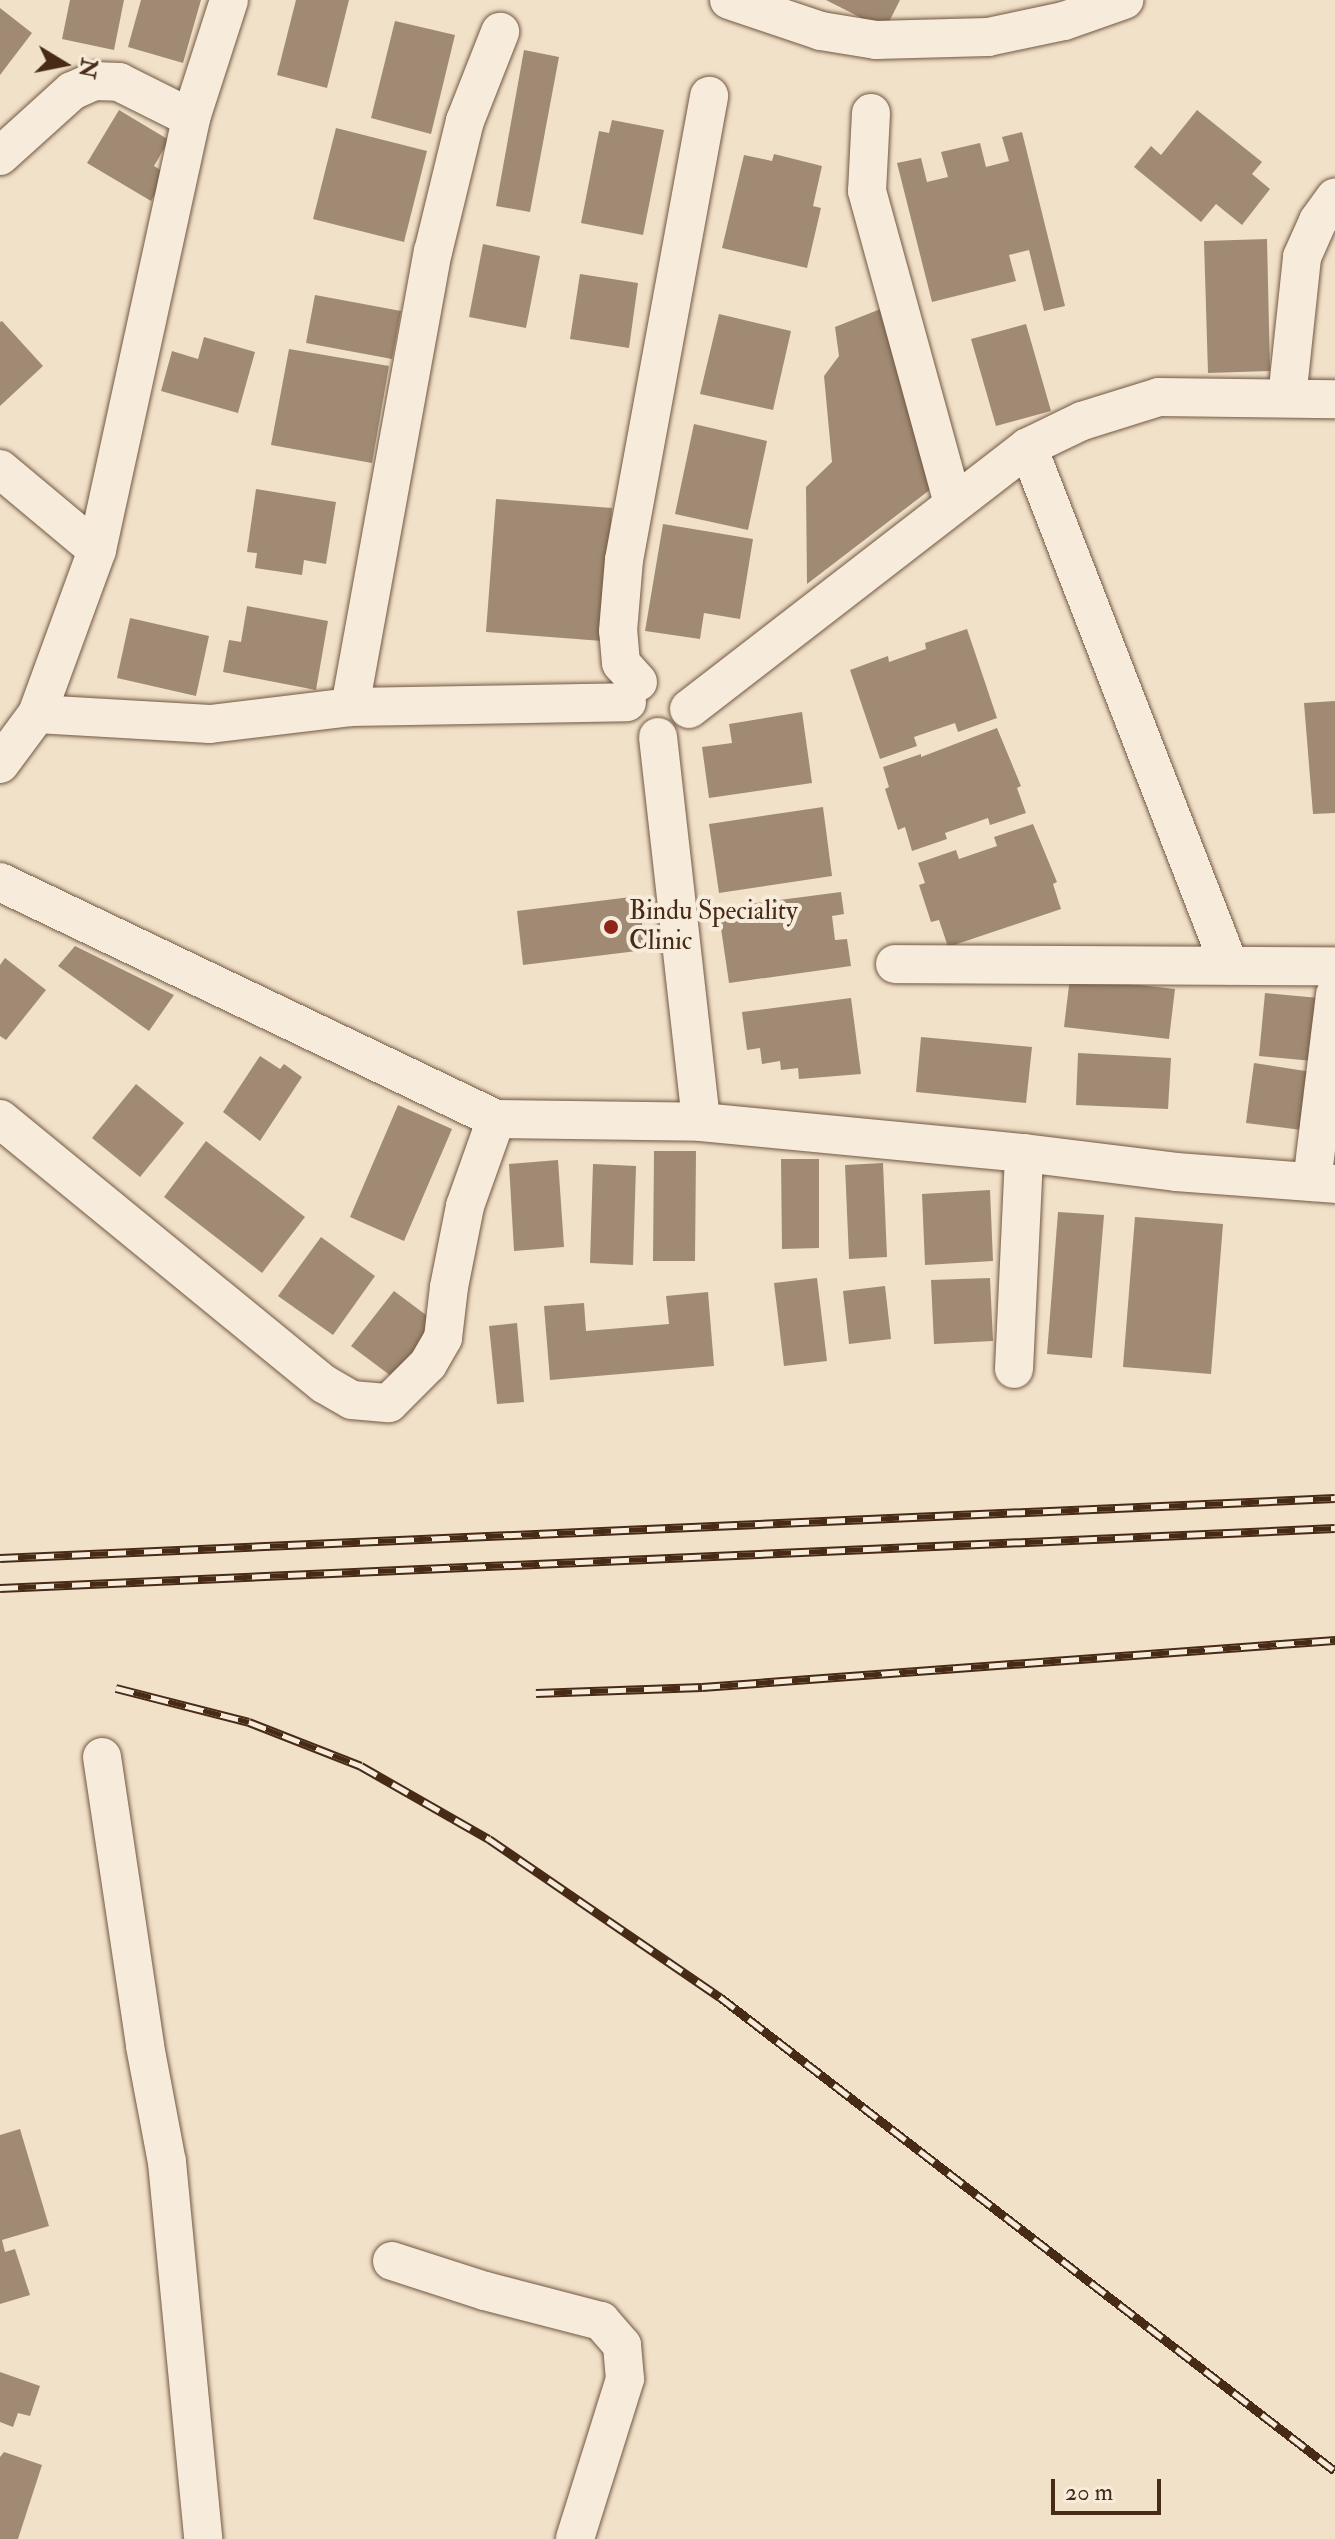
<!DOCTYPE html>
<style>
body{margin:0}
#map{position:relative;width:1335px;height:2539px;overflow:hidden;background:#f2e1c9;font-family:"IM FELL Double Pica",serif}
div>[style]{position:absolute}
.building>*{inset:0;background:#a08a73}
.roads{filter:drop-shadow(0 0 2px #725843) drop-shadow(0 0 2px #725843)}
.street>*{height:38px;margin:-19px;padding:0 19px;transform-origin:19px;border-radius:19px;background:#f7ecdc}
.rail>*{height:9px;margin-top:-4.5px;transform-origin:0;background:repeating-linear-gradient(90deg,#f7ecdc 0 18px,#472b16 0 36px);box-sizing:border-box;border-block:2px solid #472b16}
.dots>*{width:22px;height:22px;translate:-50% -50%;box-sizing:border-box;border:4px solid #f7ecdc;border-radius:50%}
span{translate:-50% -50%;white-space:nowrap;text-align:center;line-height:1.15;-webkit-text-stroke:8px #f7ecdc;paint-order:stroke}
.poi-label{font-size:26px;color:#472b16}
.left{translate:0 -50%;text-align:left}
.north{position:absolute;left:24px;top:24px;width:80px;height:80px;-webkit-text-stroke:6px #f7ecdc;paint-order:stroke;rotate:100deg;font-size:22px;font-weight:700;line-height:32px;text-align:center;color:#472b16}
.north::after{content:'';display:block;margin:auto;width:28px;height:36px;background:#472b16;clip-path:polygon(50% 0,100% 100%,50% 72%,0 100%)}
.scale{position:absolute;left:1051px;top:2479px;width:110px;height:36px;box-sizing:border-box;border:4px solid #472b16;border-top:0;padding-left:10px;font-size:24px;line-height:28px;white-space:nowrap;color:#472b16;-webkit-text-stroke:6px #f7ecdc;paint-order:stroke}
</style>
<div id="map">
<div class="building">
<i style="clip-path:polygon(70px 0,124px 0,114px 50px,62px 39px)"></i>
<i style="clip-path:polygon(141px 0,201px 0,183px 63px,128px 47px)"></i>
<i style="clip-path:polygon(296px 0,349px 0,327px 88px,277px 75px)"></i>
<i style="clip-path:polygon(826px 0,900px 0,885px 30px)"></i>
<i style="clip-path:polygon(0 8px,32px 33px,0 75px)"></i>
<i style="clip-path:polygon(395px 21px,455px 35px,431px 134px,371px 118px)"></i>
<i style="clip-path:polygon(524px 50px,559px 57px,530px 212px,496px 206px)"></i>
<i style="clip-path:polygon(119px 110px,169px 140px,154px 166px,167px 174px,151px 201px,87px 163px)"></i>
<i style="clip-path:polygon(1197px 110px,1262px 162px,1252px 174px,1270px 189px,1242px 225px,1216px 204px,1201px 222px,1134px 167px,1151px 146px,1161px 155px)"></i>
<i style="clip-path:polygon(612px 120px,664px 130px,643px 235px,581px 223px,599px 131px,609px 133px)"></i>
<i style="clip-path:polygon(336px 128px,427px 151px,404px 242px,313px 219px)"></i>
<i style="clip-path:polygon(1022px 132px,1065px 306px,1044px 311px,1029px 250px,1009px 255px,1016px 281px,932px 302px,897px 163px,921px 158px,927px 182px,948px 177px,941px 152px,980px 143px,986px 167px,1009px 161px,1002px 137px)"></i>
<i style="clip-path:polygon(774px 154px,822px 166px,813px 206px,821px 208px,807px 268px,722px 248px,744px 155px,772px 161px)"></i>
<i style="clip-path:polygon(1267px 239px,1270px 371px,1208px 373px,1204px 241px)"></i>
<i style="clip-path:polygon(483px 244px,540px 256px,526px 328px,469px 317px)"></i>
<i style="clip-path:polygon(580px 274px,638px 283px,629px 348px,570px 339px)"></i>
<i style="clip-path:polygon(315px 295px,401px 311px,392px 359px,306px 343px)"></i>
<i style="clip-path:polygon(883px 308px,944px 479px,807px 584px,806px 487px,832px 462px,824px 376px,839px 356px,835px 327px)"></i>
<i style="clip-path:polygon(719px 314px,791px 331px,773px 410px,700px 394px)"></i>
<i style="clip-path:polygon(2px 321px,43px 366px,0 406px,0 322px)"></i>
<i style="clip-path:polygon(1026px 324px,1051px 411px,996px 426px,971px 339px)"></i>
<i style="clip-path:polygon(204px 337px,255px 352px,238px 413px,161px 391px,172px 351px,198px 359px)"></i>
<i style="clip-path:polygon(289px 349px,389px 366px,372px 463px,271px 445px)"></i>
<i style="clip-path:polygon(694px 424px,767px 441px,748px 530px,675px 514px)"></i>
<i style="clip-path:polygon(256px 489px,336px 502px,326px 564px,304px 560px,302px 575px,255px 568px,257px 553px,247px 552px)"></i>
<i style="clip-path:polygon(496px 499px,612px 508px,602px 641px,486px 632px)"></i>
<i style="clip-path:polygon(663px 524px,753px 539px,740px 619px,704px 613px,700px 639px,645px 631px)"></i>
<i style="clip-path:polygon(247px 606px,328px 621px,316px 690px,223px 672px,229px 640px,241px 642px)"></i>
<i style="clip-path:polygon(130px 618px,209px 636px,196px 696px,117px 678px)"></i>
<i style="clip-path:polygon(967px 629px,997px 718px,958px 732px,955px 723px,914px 737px,917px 746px,880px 759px,850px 670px,888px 656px,889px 662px,926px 649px,925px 643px)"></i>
<i style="clip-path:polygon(1335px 701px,1335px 813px,1313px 814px,1304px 703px)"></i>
<i style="clip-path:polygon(802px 712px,812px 783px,709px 798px,702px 747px,732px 743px,729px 724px)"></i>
<i style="clip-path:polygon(997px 728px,1021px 786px,1017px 788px,1026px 813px,990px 825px,988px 818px,945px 833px,947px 839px,912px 851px,905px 827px,898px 830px,885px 789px,889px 787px,883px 767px,921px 754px,921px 757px)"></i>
<i style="clip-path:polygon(823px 807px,832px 876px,719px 893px,709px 824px)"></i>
<i style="clip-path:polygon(1033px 824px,1057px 882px,1053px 884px,1061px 909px,948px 947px,939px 920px,931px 922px,919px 885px,925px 883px,918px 863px,956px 850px,959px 859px,997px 846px,994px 837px)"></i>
<i style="clip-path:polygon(841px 892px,844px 914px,832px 916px,835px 940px,847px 939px,851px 966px,729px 983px,718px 908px)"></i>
<i style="clip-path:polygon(639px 896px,645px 950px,523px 965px,517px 911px)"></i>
<i style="clip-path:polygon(75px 946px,174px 995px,149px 1031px,58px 966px)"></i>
<i style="clip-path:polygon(5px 958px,46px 990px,6px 1040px,0 1036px,0 965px)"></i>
<i style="clip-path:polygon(1070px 977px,1175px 989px,1169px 1039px,1064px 1027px)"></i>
<i style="clip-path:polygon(1265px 993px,1319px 998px,1313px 1061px,1259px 1056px)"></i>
<i style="clip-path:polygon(851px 998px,861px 1074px,799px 1079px,798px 1068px,781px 1070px,780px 1061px,762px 1064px,760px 1048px,747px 1050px,742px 1012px)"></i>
<i style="clip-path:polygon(921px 1037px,1032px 1047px,1026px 1103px,916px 1092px)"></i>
<i style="clip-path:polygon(1078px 1053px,1171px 1058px,1168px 1109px,1076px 1105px)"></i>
<i style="clip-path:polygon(260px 1056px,280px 1069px,284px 1064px,302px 1077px,260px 1141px,223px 1112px)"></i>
<i style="clip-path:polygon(1254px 1063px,1318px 1073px,1310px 1131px,1246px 1123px)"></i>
<i style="clip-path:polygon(136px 1084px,184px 1123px,140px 1177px,92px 1138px)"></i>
<i style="clip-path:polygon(398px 1105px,452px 1129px,404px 1241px,350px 1217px)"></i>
<i style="clip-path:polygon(206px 1141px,305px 1217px,262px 1273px,164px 1197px)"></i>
<i style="clip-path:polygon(654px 1151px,696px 1151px,695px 1261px,653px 1261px)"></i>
<i style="clip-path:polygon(781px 1159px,819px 1159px,819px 1248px,782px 1249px)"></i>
<i style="clip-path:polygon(558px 1160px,564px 1247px,514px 1251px,509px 1164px)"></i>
<i style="clip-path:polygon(883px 1163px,887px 1257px,849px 1259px,845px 1165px)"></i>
<i style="clip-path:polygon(593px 1164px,636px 1166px,633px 1265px,590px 1263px)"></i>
<i style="clip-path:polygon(990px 1190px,993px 1261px,925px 1265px,922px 1194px)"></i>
<i style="clip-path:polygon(1058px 1212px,1104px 1215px,1092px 1358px,1047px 1354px)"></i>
<i style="clip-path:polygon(1135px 1217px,1223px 1224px,1211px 1374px,1123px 1367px)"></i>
<i style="clip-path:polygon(321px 1237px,375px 1276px,333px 1335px,278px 1296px)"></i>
<i style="clip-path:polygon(817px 1278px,827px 1361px,784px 1366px,774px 1283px)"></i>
<i style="clip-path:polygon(990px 1278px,993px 1341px,934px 1344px,931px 1280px)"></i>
<i style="clip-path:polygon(885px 1286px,891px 1339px,849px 1344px,843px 1291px)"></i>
<i style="clip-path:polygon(394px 1291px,438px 1324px,395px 1379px,351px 1346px)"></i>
<i style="clip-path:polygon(708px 1292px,714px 1366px,550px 1380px,544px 1306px,584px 1303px,586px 1331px,669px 1324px,666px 1296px)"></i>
<i style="clip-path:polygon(517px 1323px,524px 1402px,497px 1404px,489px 1326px)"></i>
<i style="clip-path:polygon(20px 2129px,49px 2226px,2px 2240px,5px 2252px,15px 2249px,30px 2295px,0 2304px,0 2135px)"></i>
<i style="clip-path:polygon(0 2372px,40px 2386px,30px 2416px,18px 2413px,13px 2427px,0 2422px)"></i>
<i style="clip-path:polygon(4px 2452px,42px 2465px,18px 2539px,0 2539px,0 2457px)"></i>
</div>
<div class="roads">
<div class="street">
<i style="left:729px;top:0;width:97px;rotate:18.6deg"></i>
<i style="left:821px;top:31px;width:56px;rotate:9.3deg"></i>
<i style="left:876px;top:40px;width:112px;rotate:-1.5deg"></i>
<i style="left:988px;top:37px;width:78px;rotate:-11.9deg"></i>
<i style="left:1064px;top:21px;width:64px;rotate:-19.3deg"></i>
<i style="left:871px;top:113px;width:78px;rotate:92.9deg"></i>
<i style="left:867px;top:191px;width:325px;rotate:74.6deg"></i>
<i style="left:0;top:156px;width:97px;rotate:-42.1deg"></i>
<i style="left:72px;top:91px;width:24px;rotate:-24deg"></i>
<i style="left:94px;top:81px;width:25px;rotate:2deg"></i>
<i style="left:119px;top:82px;width:80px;rotate:26.6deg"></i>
<i style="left:1287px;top:398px;width:142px;rotate:-83.9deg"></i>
<i style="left:1302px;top:257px;width:39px;rotate:-66deg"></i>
<i style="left:1318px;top:221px;width:29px;rotate:-54deg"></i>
<i style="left:1028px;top:447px;width:556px;rotate:68.79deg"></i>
<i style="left:0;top:469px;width:126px;rotate:39.9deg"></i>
<i style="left:638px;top:682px;width:25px;rotate:-132deg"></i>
<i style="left:621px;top:663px;width:32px;rotate:-95deg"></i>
<i style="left:618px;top:631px;width:71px;rotate:-85.2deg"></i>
<i style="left:624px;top:560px;width:472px;rotate:-79.6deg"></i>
<i style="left:350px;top:707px;width:463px;rotate:-79.7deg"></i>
<i style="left:433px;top:252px;width:135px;rotate:-76.3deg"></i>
<i style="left:465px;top:121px;width:96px;rotate:-68.5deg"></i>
<i style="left:689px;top:709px;width:428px;rotate:-37.7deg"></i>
<i style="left:1028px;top:447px;width:60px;rotate:-25.7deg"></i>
<i style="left:1082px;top:421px;width:81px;rotate:-17.3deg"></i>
<i style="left:1159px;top:397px;width:176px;rotate:0.7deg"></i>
<i style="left:37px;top:714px;width:173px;rotate:3.3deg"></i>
<i style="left:210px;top:724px;width:141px;rotate:-6.9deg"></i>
<i style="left:350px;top:707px;width:277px;rotate:-1deg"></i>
<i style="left:658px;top:737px;width:387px;rotate:83.6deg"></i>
<i style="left:0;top:764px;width:62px;rotate:-53.5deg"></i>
<i style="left:37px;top:714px;width:175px;rotate:-69.9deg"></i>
<i style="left:97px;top:550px;width:442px;rotate:-77.7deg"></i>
<i style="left:191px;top:118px;width:124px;rotate:-72.1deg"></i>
<i style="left:0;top:882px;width:550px;rotate:25.54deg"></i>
<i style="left:496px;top:1119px;width:205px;rotate:0.8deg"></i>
<i style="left:701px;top:1122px;width:324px;rotate:5.5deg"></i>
<i style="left:1024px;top:1153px;width:153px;rotate:7.1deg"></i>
<i style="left:1176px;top:1172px;width:159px;rotate:4.3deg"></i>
<i style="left:895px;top:964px;width:440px;rotate:0.3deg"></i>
<i style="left:0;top:1119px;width:419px;rotate:39.3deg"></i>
<i style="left:324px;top:1384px;width:32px;rotate:30deg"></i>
<i style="left:352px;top:1400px;width:37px;rotate:5deg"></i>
<i style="left:389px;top:1403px;width:55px;rotate:-45deg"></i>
<i style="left:428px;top:1364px;width:30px;rotate:-60deg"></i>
<i style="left:443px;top:1338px;width:51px;rotate:-83.3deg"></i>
<i style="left:449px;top:1287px;width:83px;rotate:-78.8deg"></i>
<i style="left:465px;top:1206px;width:92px;rotate:-70.4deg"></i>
<i style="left:1312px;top:1182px;width:189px;rotate:-83deg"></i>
<i style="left:1014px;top:1369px;width:216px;rotate:-87.3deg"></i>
<i style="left:102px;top:1757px;width:292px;rotate:81.5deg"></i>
<i style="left:145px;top:2046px;width:118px;rotate:79.3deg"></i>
<i style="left:167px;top:2162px;width:379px;rotate:84.5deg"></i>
<i style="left:392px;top:2261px;width:98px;rotate:17.9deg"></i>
<i style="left:485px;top:2291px;width:120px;rotate:14.5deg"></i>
<i style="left:601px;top:2321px;width:32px;rotate:49deg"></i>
<i style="left:622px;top:2345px;width:34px;rotate:85deg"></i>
<i style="left:625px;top:2379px;width:168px;rotate:107.4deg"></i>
</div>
</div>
<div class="rail">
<i style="left:0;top:1558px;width:1336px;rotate:-2.57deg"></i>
<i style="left:0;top:1588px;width:1336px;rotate:-2.57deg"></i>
<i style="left:116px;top:1688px;width:137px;rotate:14.3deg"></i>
<i style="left:249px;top:1722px;width:120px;rotate:21.4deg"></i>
<i style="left:361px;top:1766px;width:147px;rotate:29.7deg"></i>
<i style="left:489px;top:1839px;width:280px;rotate:34.4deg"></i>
<i style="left:720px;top:1997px;width:776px;rotate:37.62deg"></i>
<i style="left:536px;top:1693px;width:166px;rotate:-2.1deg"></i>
<i style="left:702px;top:1687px;width:635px;rotate:-4.25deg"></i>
</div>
<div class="dots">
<i style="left:611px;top:927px;background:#8f2418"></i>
</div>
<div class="poi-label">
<span class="left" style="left:629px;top:927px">Bindu Speciality<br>Clinic</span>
</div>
<div class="north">N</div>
<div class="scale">20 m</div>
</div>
